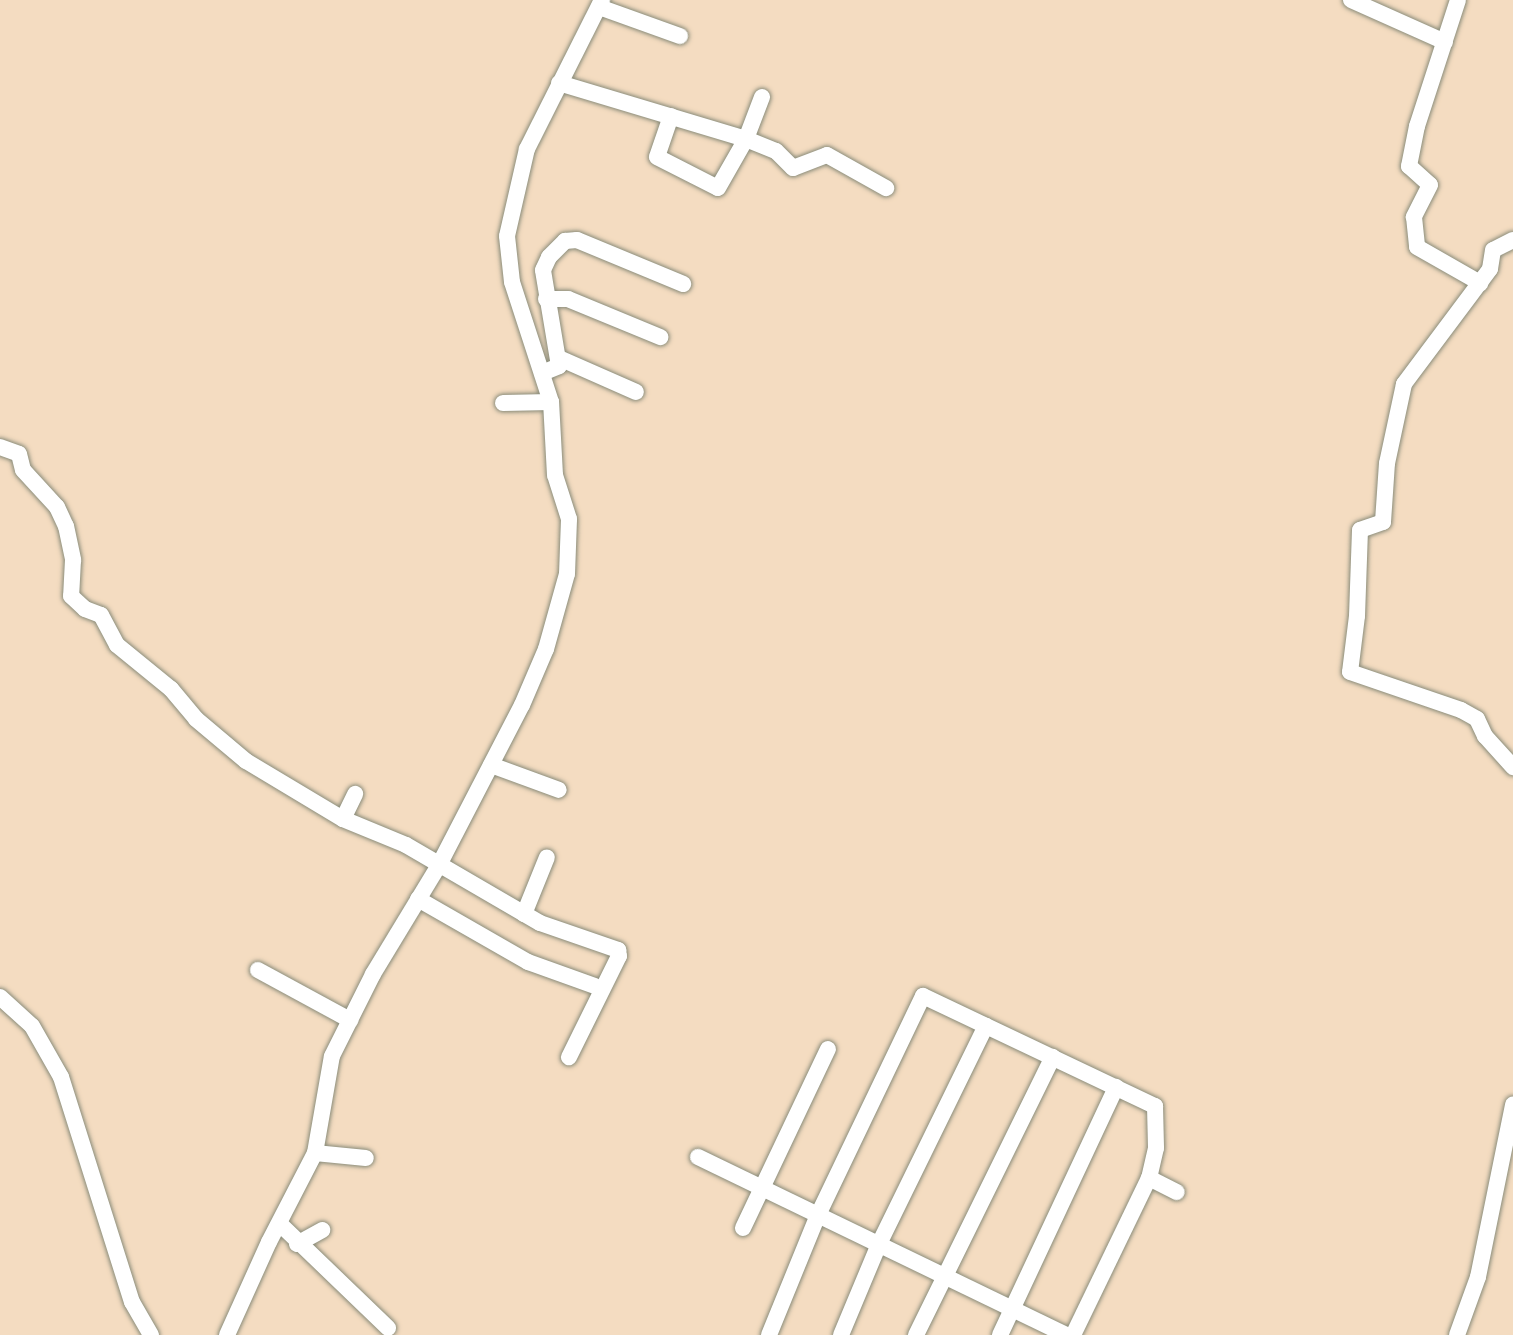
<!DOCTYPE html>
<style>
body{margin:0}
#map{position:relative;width:1513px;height:1335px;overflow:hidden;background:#f4dcc1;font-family:"Balsamiq Sans",sans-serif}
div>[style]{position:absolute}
.roads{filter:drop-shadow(0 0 2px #8a8c7a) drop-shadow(0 0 2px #8a8c7a)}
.minor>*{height:16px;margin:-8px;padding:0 8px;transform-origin:8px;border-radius:8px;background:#fff}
span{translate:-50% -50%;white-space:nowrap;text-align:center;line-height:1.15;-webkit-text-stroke:6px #f7f3e8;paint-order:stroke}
</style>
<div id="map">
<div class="roads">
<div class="minor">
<i style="left:1351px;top:0;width:103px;rotate:24.1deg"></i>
<i style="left:1458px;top:0;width:133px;rotate:108deg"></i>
<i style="left:1417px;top:126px;width:41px;rotate:101.3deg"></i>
<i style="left:1409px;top:166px;width:28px;rotate:42deg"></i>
<i style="left:1430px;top:185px;width:36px;rotate:117deg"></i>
<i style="left:1414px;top:217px;width:30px;rotate:84deg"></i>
<i style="left:1417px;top:247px;width:73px;rotate:29.7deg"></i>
<i style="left:599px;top:7px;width:86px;rotate:19.7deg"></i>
<i style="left:559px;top:83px;width:195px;rotate:16.7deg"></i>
<i style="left:746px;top:139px;width:32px;rotate:22deg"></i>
<i style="left:776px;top:151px;width:24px;rotate:45deg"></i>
<i style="left:793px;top:168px;width:36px;rotate:-21deg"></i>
<i style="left:827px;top:155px;width:68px;rotate:29.2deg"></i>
<i style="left:671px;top:116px;width:43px;rotate:108.9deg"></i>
<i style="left:657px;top:157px;width:68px;rotate:26.9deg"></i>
<i style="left:718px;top:188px;width:56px;rotate:-60.3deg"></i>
<i style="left:746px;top:139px;width:45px;rotate:-69.1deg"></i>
<i style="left:1513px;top:240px;width:22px;rotate:153deg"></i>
<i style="left:1493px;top:250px;width:19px;rotate:99deg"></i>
<i style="left:1490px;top:269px;width:144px;rotate:126.8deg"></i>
<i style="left:1404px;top:384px;width:81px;rotate:102.1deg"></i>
<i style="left:1387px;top:463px;width:59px;rotate:93.9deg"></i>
<i style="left:1383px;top:522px;width:24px;rotate:161deg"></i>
<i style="left:1360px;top:530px;width:86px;rotate:92deg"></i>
<i style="left:1357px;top:616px;width:56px;rotate:97.1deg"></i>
<i style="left:1350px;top:672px;width:117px;rotate:18.9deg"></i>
<i style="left:1461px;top:710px;width:18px;rotate:29deg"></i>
<i style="left:1477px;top:719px;width:19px;rotate:65deg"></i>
<i style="left:1485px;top:736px;width:42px;rotate:47.9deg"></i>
<i style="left:546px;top:299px;width:22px"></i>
<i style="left:568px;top:299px;width:100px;rotate:22.4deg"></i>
<i style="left:559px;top:358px;width:84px;rotate:23.8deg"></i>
<i style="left:542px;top:373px;width:18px;rotate:-22deg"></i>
<i style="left:559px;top:366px;width:97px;rotate:-99.5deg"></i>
<i style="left:543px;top:270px;width:14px;rotate:-65deg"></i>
<i style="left:549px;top:257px;width:23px;rotate:-45deg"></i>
<i style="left:565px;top:241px;width:12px;rotate:-5deg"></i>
<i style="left:577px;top:240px;width:115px;rotate:22.5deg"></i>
<i style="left:503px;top:403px;width:48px;rotate:-1.2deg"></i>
<i style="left:0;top:447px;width:20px;rotate:20deg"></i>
<i style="left:19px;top:454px;width:16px;rotate:76deg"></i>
<i style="left:23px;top:470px;width:50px;rotate:47.4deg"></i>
<i style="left:57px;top:507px;width:21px;rotate:65deg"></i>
<i style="left:66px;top:526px;width:35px;rotate:78deg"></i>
<i style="left:73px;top:560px;width:36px;rotate:93deg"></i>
<i style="left:71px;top:596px;width:19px;rotate:43deg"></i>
<i style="left:85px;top:609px;width:17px;rotate:21deg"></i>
<i style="left:101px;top:615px;width:34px;rotate:62deg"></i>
<i style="left:117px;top:645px;width:70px;rotate:39.2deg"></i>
<i style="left:171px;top:689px;width:39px;rotate:50deg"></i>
<i style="left:196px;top:719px;width:65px;rotate:40deg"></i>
<i style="left:246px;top:761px;width:113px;rotate:30.9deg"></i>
<i style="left:343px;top:819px;width:68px;rotate:22.4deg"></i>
<i style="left:406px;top:845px;width:155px;rotate:30.2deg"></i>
<i style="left:540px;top:923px;width:83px;rotate:19.1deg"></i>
<i style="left:618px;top:950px;width:6px;rotate:81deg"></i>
<i style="left:619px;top:956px;width:113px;rotate:116.3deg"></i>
<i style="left:491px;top:765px;width:72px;rotate:20.2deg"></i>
<i style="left:343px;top:819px;width:28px;rotate:-64deg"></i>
<i style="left:418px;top:899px;width:127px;rotate:29.8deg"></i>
<i style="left:528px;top:962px;width:71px;rotate:19.7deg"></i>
<i style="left:524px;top:914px;width:61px;rotate:-68deg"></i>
<i style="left:258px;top:970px;width:105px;rotate:28.5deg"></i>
<i style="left:0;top:997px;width:43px;rotate:42.2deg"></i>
<i style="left:32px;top:1026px;width:59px;rotate:60.4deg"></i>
<i style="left:61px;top:1077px;width:236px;rotate:72.5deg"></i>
<i style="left:132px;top:1302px;width:38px;rotate:60deg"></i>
<i style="left:315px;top:1153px;width:51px;rotate:5.6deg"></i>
<i style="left:698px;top:1157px;width:409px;rotate:25.8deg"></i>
<i style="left:1149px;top:1178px;width:31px;rotate:27deg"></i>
<i style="left:280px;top:1224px;width:150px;rotate:43.9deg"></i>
<i style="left:743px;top:1228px;width:198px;rotate:-64.6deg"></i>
<i style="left:297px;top:1244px;width:29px;rotate:-29deg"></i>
<i style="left:227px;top:1335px;width:102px;rotate:-65.7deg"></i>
<i style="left:269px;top:1242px;width:100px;rotate:-62.7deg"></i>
<i style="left:315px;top:1153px;width:98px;rotate:-80.1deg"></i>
<i style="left:332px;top:1056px;width:92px;rotate:-63.4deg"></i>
<i style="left:373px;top:974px;width:127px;rotate:-58.8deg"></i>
<i style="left:439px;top:865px;width:180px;rotate:-62.6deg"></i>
<i style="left:522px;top:705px;width:61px;rotate:-66.8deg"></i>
<i style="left:546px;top:649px;width:78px;rotate:-74.4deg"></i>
<i style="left:567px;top:574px;width:55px;rotate:-87.9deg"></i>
<i style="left:569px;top:519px;width:46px;rotate:-107.7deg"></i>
<i style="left:555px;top:475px;width:73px;rotate:-93.1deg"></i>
<i style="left:551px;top:402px;width:126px;rotate:-108deg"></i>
<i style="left:512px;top:282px;width:46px;rotate:-96.2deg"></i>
<i style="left:507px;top:236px;width:89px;rotate:-77.1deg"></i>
<i style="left:527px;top:149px;width:167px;rotate:-63.3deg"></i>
<i style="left:769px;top:1335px;width:130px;rotate:-67.8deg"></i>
<i style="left:818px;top:1215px;width:243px;rotate:-64.4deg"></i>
<i style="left:923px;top:996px;width:257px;rotate:25.4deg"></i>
<i style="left:1155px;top:1106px;width:42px;rotate:88.6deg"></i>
<i style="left:1156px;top:1148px;width:31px;rotate:103deg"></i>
<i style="left:1149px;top:1178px;width:174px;rotate:115.8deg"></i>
<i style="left:841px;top:1335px;width:99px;rotate:-67.3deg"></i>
<i style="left:879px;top:1244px;width:243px;rotate:-63.9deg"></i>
<i style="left:916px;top:1335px;width:310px;rotate:-63.8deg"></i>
<i style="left:1000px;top:1335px;width:274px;rotate:-64.9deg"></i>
<i style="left:1457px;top:1335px;width:62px;rotate:-70.1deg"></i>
<i style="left:1478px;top:1277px;width:176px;rotate:-78.5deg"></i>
</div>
</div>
</div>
